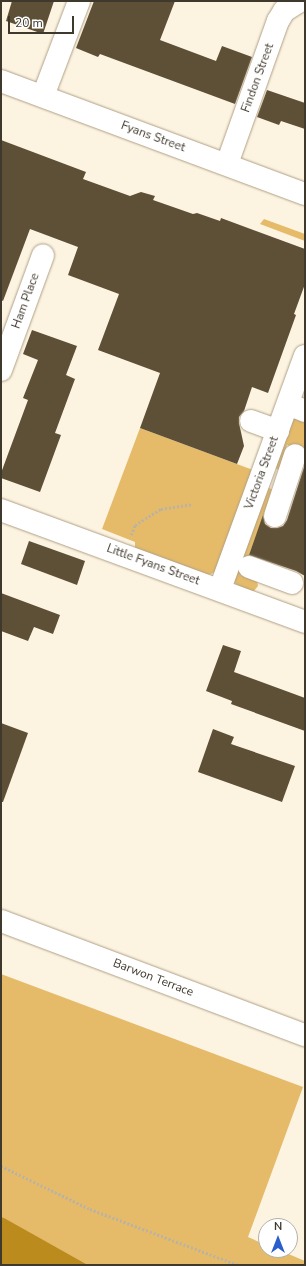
<!DOCTYPE html>
<style>
body{margin:0}
#map{position:relative;width:306px;height:1266px;overflow:hidden;background:#fcf3e1;font-family:"Nunito Sans",sans-serif}
div>[style]{position:absolute}
.green>*{inset:0;background:#e5bb6a}
.water>*{inset:0;background:#bb8b1d}
.building>*{inset:0;background:#5e5037}
.path>*{height:2.5px;margin-top:-1.25px;transform-origin:0;background:repeating-linear-gradient(90deg,#bab2a2 0 2px,transparent 0 4px)}
.roads{filter:drop-shadow(0 0 1px #b0a085) drop-shadow(0 0 1px #b0a085)}
.minor>*{height:22px;margin:-11px;padding:0 11px;transform-origin:11px;border-radius:11px;background:#fff}
.major>*{height:22px;margin:-11px;padding:0 11px;transform-origin:11px;border-radius:11px;background:#fff}
span{translate:-50% -50%;white-space:nowrap;text-align:center;line-height:1.15;-webkit-text-stroke:4px #fff;paint-order:stroke}
.street-label{font-size:12px;color:#3f392d}
.frame{position:absolute;inset:0;border:2px solid #3f392d;pointer-events:none}
.north{position:absolute;left:258px;top:1218px;width:40px;height:40px;box-sizing:border-box;background:#fff;border:1px solid #b2b0ab;border-radius:50%;rotate:0deg;font-size:11px;font-weight:700;line-height:16px;text-align:center;color:#3f392d}
.north::after{content:'';display:block;margin:auto;width:14px;height:18px;background:#295ecc;clip-path:polygon(50% 0,100% 100%,50% 72%,0 100%)}
.scale{position:absolute;left:8px;top:16px;width:66px;height:18px;box-sizing:border-box;border:2px solid #3f392d;border-top:0;padding-left:5px;font-size:12px;line-height:14px;white-space:nowrap;color:#3f392d;-webkit-text-stroke:3px #fff;paint-order:stroke}
</style>
<div id="map">
<div class="green">
<i style="clip-path:polygon(264px 219px,305px 234px,305px 241px,260px 224px)"></i>
<i style="clip-path:polygon(290px 417px,305px 421px,305px 452px,287px 445px,279px 470px,275px 468px)"></i>
<i style="clip-path:polygon(140px 428px,253px 470px,215px 572px,209px 575px,135px 548px,135px 542px,102px 529px)"></i>
<i style="clip-path:polygon(267px 487px,273px 490px,242px 574px,257px 581px,258px 586px,253px 592px,237px 585px,234px 582px)"></i>
<i style="clip-path:polygon(1px 974px,303px 1087px,248px 1237px,266px 1245px,266px 1250px,279px 1250px,305px 1261px,305px 1265px,88px 1265px,1px 1217px)"></i>
</div>
<div class="water">
<i style="clip-path:polygon(1px 1217px,4px 1218px,88px 1265px,1px 1265px)"></i>
</div>
<div class="building">
<i style="clip-path:polygon(12px 1px,54px 1px,43px 34px,6px 21px)"></i>
<i style="clip-path:polygon(94px 1px,175px 1px,160px 40px,216px 61px,222px 46px,252px 57px,235px 104px,100px 54px,98px 57px,76px 48px)"></i>
<i style="clip-path:polygon(267px 90px,305px 103px,305px 129px,281px 121px,279px 125px,257px 117px)"></i>
<i style="clip-path:polygon(1px 140px,86px 172px,83px 179px,130px 196px,141px 192px,155px 196px,153px 200px,193px 214px,197px 213px,220px 221px,221px 218px,305px 249px,305px 284px,294px 314px,296px 315px,268px 393px,252px 387px,244px 411px,239px 417px,239px 423px,244px 446px,237px 464px,140px 428px,160px 373px,98px 350px,119px 294px,68px 275px,78px 247px,30px 229px,3px 301px,1px 300px)"></i>
<i style="clip-path:polygon(32px 330px,77px 346px,66px 375px,75px 379px,55px 433px,61px 435px,40px 492px,1px 478px,1px 473px,28px 400px,23px 398px,38px 360px,23px 354px)"></i>
<i style="clip-path:polygon(304px 467px,305px 468px,305px 576px,296px 571px,249px 555px,263px 515px,265px 524px,271px 528px,277px 528px,283px 526px,287px 520px)"></i>
<i style="clip-path:polygon(29px 541px,85px 561px,77px 585px,21px 564px)"></i>
<i style="clip-path:polygon(1px 593px,60px 615px,53px 634px,34px 627px,28px 641px,1px 631px)"></i>
<i style="clip-path:polygon(223px 645px,241px 651px,234px 672px,305px 698px,305px 731px,231px 704px,232px 701px,206px 691px)"></i>
<i style="clip-path:polygon(1px 723px,28px 733px,3px 802px,1px 802px)"></i>
<i style="clip-path:polygon(213px 729px,234px 737px,231px 744px,295px 766px,282px 802px,198px 772px)"></i>
</div>
<div class="path">
<i style="left:131px;top:535px;width:11px;rotate:-68deg"></i>
<i style="left:135px;top:525px;width:31px;rotate:-32deg"></i>
<i style="left:161px;top:509px;width:31px;rotate:-9deg"></i>
<i style="left:1px;top:1166px;width:99px;rotate:25.8deg"></i>
<i style="left:90px;top:1209px;width:158px;rotate:20.7deg"></i>
</div>
<div class="roads">
<div class="minor">
<i style="left:43px;top:96px;width:102px;rotate:-69.2deg"></i>
<i style="left:227px;top:164px;width:152px;rotate:-70.4deg"></i>
<i style="left:278px;top:21px;width:12px;rotate:-59deg"></i>
<i style="left:284px;top:11px;width:19px;rotate:-32deg"></i>
<i style="left:1px;top:370px;width:122px;rotate:-69.9deg"></i>
<i style="left:288px;top:404px;width:18px;rotate:22deg"></i>
<i style="left:251px;top:421px;width:29px;rotate:20deg"></i>
<i style="left:1px;top:510px;width:324px;rotate:20.2deg"></i>
<i style="left:275px;top:516px;width:64px;rotate:-71.8deg"></i>
<i style="left:249px;top:567px;width:46px;rotate:20.4deg"></i>
<i style="left:220px;top:589px;width:248px;rotate:-70deg"></i>
<i style="left:1px;top:921px;width:325px;rotate:20.6deg"></i>
</div>
<div class="major">
<i style="left:1px;top:81px;width:324px;rotate:20.4deg"></i>
</div>
</div>
<div class="street-label">
<span style="left:258px;top:78px;rotate:-70deg">Findon Street</span>
<span style="left:153px;top:137px;rotate:20deg">Fyans Street</span>
<span style="left:26px;top:301px;rotate:-70deg">Ham Place</span>
<span style="left:262px;top:473px;rotate:-70deg">Victoria Street</span>
<span style="left:153px;top:565px;rotate:20deg">Little Fyans Street</span>
<span style="left:153px;top:978px;rotate:21deg">Barwon Terrace</span>
</div>
<div class="frame"></div>
<div class="north">N</div>
<div class="scale">20 m</div>
</div>
